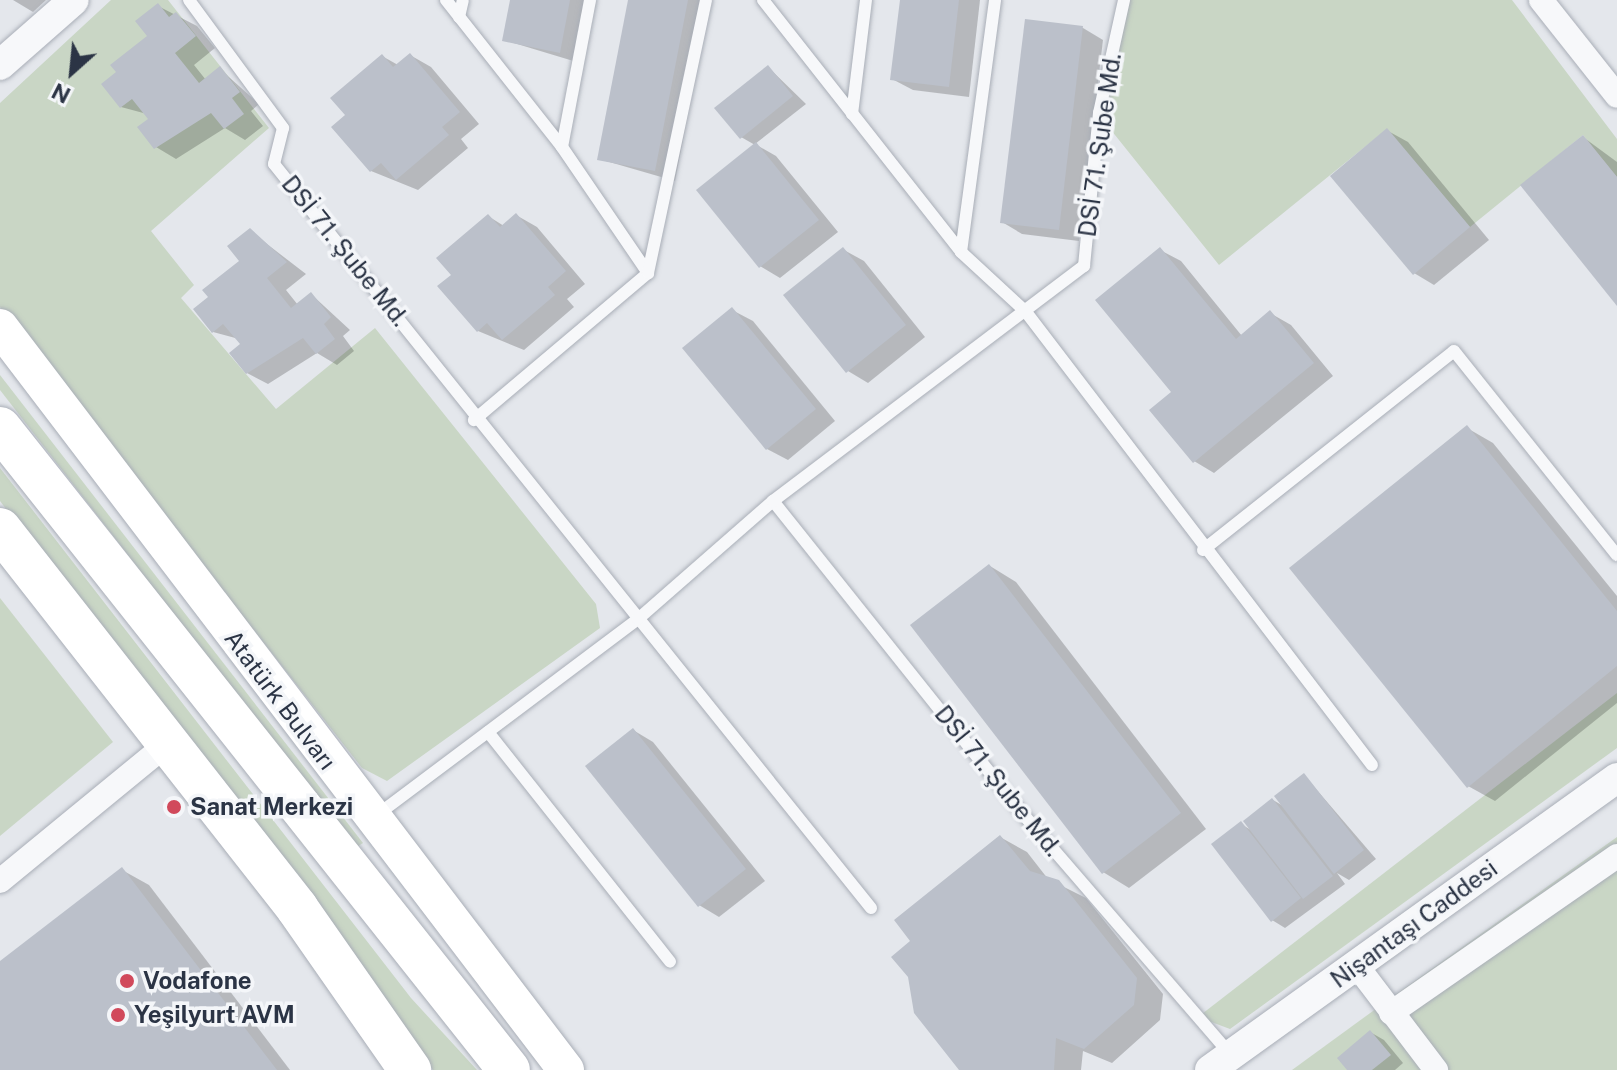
<!DOCTYPE html>
<meta charset="utf-8">
<style>
body{margin:0}
#map{position:relative;width:1617px;height:1070px;overflow:hidden;background:#e4e7ec;font-family:"Public Sans",sans-serif}
div>[style]{position:absolute}
.green>*{inset:0;background:#c9d6c5}
.shadow>*{inset:0;background:#0003}
.building>*{inset:0;background:#bbc0ca}
.roads{filter:drop-shadow(0 0 2px #a9aeb7) drop-shadow(0 0 2px #a9aeb7)}
.service>*{height:12px;margin:-6px;padding:0 6px;transform-origin:6px;border-radius:6px;background:#f7f8fa}
.minor>*{height:24px;margin:-12px;padding:0 12px;transform-origin:12px;border-radius:12px;background:#f7f8fa}
.tertiary>*{height:30px;margin:-15px;padding:0 15px;transform-origin:15px;border-radius:15px;background:#f7f8fa}
.secondary>*{height:36px;margin:-18px;padding:0 18px;transform-origin:18px;border-radius:18px;background:#fff}
.trunk>*{height:42px;margin:-21px;padding:0 21px;transform-origin:21px;border-radius:21px;background:#fff}
.dots>*{width:22px;height:22px;translate:-50% -50%;box-sizing:border-box;border:4px solid #f4f6f9;border-radius:50%}
span{translate:-50% -50%;white-space:nowrap;text-align:center;line-height:1.15;-webkit-text-stroke:7px #f4f6f9;paint-order:stroke}
.street-label{font-size:24px;color:#2b3445}
.poi-label{font-size:24px;color:#2b3445;font-weight:700}
.left{translate:0 -50%;text-align:left}
.north{position:absolute;left:32px;top:32px;width:80px;height:80px;-webkit-text-stroke:6px #f4f6f9;paint-order:stroke;rotate:207deg;font-size:22px;font-weight:700;line-height:32px;text-align:center;color:#2b3445}
.north::after{content:'';display:block;margin:auto;width:28px;height:36px;background:#2b3445;clip-path:polygon(50% 0,100% 100%,50% 72%,0 100%)}
</style>
<div id="map">
<div class="green">
<i style="clip-path:polygon(111px 0,168px 0,269px 128px,151px 231px,194px 285px,181px 298px,276px 409px,375px 328px,596px 604px,600px 628px,387px 781px,362px 768px,0 307px,0 103px)"></i>
<i style="clip-path:polygon(1118px 0,1512px 0,1617px 139px,1617px 177px,1583px 135px,1470px 227px,1387px 129px,1219px 265px,1103px 120px)"></i>
<i style="clip-path:polygon(0 375px,363px 843px,355px 848px,0 390px)"></i>
<i style="clip-path:polygon(0 468px,411px 998px,477px 1070px,433px 1070px,0 501px)"></i>
<i style="clip-path:polygon(0 598px,113px 742px,0 836px)"></i>
<i style="clip-path:polygon(1617px 693px,1617px 748px,1230px 1029px,1198px 1017px)"></i>
<i style="clip-path:polygon(1617px 837px,1617px 1070px,1292px 1070px,1388px 1000px)"></i>
</div>
<div class="shadow">
<i style="clip-path:polygon(13px 0,46px 0,33px 12px)"></i>
<i style="clip-path:polygon(512px 0,592px 0,580px 63px,504px 40px)"></i>
<i style="clip-path:polygon(630px 0,710px 0,675px 181px,599px 159px)"></i>
<i style="clip-path:polygon(902px 0,980px 0,969px 97px,913px 90px,892px 79px)"></i>
<i style="clip-path:polygon(158px 6px,197px 26px,215px 48px,194px 65px,206px 80px,220px 69px,259px 104px,251px 111px,263px 126px,245px 140px,225px 128px,176px 159px,156px 147px,147px 114px,121px 107px,119px 73px,150px 36px)"></i>
<i style="clip-path:polygon(1026px 21px,1083px 28px,1103px 40px,1079px 241px,1022px 234px,1002px 222px)"></i>
<i style="clip-path:polygon(410px 55px,431px 67px,479px 124px,461px 139px,468px 148px,418px 190px,371px 171px,347px 116px,382px 56px,398px 65px)"></i>
<i style="clip-path:polygon(768px 67px,806px 104px,755px 144px,776px 156px,838px 232px,780px 278px,760px 266px,755px 145px,741px 137px)"></i>
<i style="clip-path:polygon(1388px 131px,1408px 142px,1489px 240px,1434px 285px,1414px 273px)"></i>
<i style="clip-path:polygon(1583px 137px,1617px 162px,1617px 302px)"></i>
<i style="clip-path:polygon(516px 215px,537px 227px,585px 284px,567px 299px,574px 307px,524px 350px,478px 331px,454px 275px,488px 216px,504px 226px)"></i>
<i style="clip-path:polygon(250px 231px,306px 274px,286px 290px,298px 305px,311px 294px,350px 330px,343px 336px,354px 351px,337px 365px,317px 353px,268px 384px,247px 373px,239px 339px,213px 332px,211px 298px,242px 261px)"></i>
<i style="clip-path:polygon(844px 250px,864px 261px,925px 337px,868px 383px,848px 371px)"></i>
<i style="clip-path:polygon(1160px 250px,1181px 261px,1242px 336px,1270px 313px,1291px 325px,1333px 376px,1214px 473px,1194px 461px,1174px 392px)"></i>
<i style="clip-path:polygon(732px 310px,753px 321px,835px 421px,788px 460px,767px 449px)"></i>
<i style="clip-path:polygon(1467px 428px,1493px 443px,1617px 596px,1617px 703px,1495px 801px,1468px 786px)"></i>
<i style="clip-path:polygon(990px 566px,1016px 582px,1206px 829px,1129px 888px,1103px 872px)"></i>
<i style="clip-path:polygon(633px 730px,653px 742px,765px 881px,719px 917px,699px 905px)"></i>
<i style="clip-path:polygon(1304px 775px,1376px 859px,1349px 880px,1337px 873px,1345px 884px,1285px 928px,1272px 920px,1241px 824px,1251px 830px,1273px 800px,1285px 807px)"></i>
<i style="clip-path:polygon(1000px 837px,1027px 852px,1048px 879px,1086px 898px,1163px 994px,1160px 1020px,1112px 1063px,1083px 1051px,1081px 1070px,962px 1070px,913px 941px)"></i>
<i style="clip-path:polygon(122px 870px,149px 885px,290px 1070px,0 1070px,0 963px)"></i>
<i style="clip-path:polygon(1370px 1032px,1384px 1040px,1403px 1063px,1395px 1070px,1350px 1070px)"></i>
</div>
<div class="building">
<i style="clip-path:polygon(510px 0,570px 0,560px 53px,502px 41px)"></i>
<i style="clip-path:polygon(628px 0,688px 0,655px 171px,597px 160px)"></i>
<i style="clip-path:polygon(900px 0,959px 0,949px 87px,890px 80px)"></i>
<i style="clip-path:polygon(158px 3px,169px 17px,176px 12px,196px 36px,175px 53px,199px 83px,220px 66px,240px 92px,232px 98px,244px 114px,224px 129px,211px 113px,154px 149px,137px 127px,148px 119px,132px 99px,120px 108px,101px 84px,116px 72px,110px 65px,147px 36px,135px 21px)"></i>
<i style="clip-path:polygon(1025px 19px,1083px 26px,1059px 230px,1000px 223px)"></i>
<i style="clip-path:polygon(410px 53px,460px 112px,442px 127px,449px 135px,396px 180px,381px 163px,370px 172px,331px 127px,345px 115px,330px 98px,382px 54px,393px 67px)"></i>
<i style="clip-path:polygon(768px 65px,793px 96px,740px 139px,714px 108px)"></i>
<i style="clip-path:polygon(1387px 128px,1470px 227px,1413px 275px,1330px 176px)"></i>
<i style="clip-path:polygon(1583px 135px,1617px 177px,1617px 306px,1520px 185px)"></i>
<i style="clip-path:polygon(756px 142px,819px 220px,759px 268px,696px 190px)"></i>
<i style="clip-path:polygon(516px 213px,566px 271px,548px 287px,555px 295px,502px 340px,487px 323px,477px 332px,437px 286px,451px 275px,436px 258px,488px 214px,500px 227px)"></i>
<i style="clip-path:polygon(250px 228px,287px 262px,267px 278px,291px 308px,311px 292px,331px 317px,324px 324px,335px 339px,316px 354px,303px 338px,246px 374px,229px 353px,240px 344px,223px 324px,212px 333px,193px 309px,208px 297px,202px 290px,239px 261px,227px 246px)"></i>
<i style="clip-path:polygon(843px 247px,906px 325px,846px 373px,783px 295px)"></i>
<i style="clip-path:polygon(1160px 247px,1236px 339px,1270px 310px,1314px 363px,1193px 463px,1149px 410px,1171px 392px,1095px 300px)"></i>
<i style="clip-path:polygon(732px 307px,816px 409px,766px 450px,682px 348px)"></i>
<i style="clip-path:polygon(1467px 425px,1617px 611px,1617px 666px,1467px 788px,1289px 568px)"></i>
<i style="clip-path:polygon(989px 564px,1181px 813px,1102px 874px,910px 625px)"></i>
<i style="clip-path:polygon(633px 728px,746px 869px,698px 907px,585px 766px)"></i>
<i style="clip-path:polygon(1304px 773px,1364px 850px,1334px 874px,1274px 796px)"></i>
<i style="clip-path:polygon(1272px 798px,1333px 876px,1303px 899px,1243px 821px)"></i>
<i style="clip-path:polygon(1241px 821px,1301px 898px,1271px 922px,1211px 844px)"></i>
<i style="clip-path:polygon(1000px 835px,1030px 871px,1059px 880px,1137px 978px,1134px 1005px,1084px 1049px,1056px 1038px,1054px 1070px,959px 1070px,914px 1013px,908px 977px,891px 957px,910px 941px,894px 920px)"></i>
<i style="clip-path:polygon(122px 867px,277px 1070px,0 1070px,0 961px)"></i>
<i style="clip-path:polygon(1370px 1030px,1391px 1055px,1372px 1070px,1347px 1070px,1337px 1058px)"></i>
</div>
<div class="roads">
<div class="service">
<i style="left:189px;top:0;width:159px;rotate:53.7deg"></i>
<i style="left:283px;top:128px;width:37px;rotate:104deg"></i>
<i style="left:274px;top:164px;width:954px;rotate:51.26deg"></i>
<i style="left:446px;top:0;width:187px;rotate:51.7deg"></i>
<i style="left:562px;top:147px;width:153px;rotate:55.7deg"></i>
<i style="left:648px;top:273px;width:228px;rotate:139.8deg"></i>
<i style="left:763px;top:0;width:320px;rotate:51.8deg"></i>
<i style="left:961px;top:252px;width:88px;rotate:42.7deg"></i>
<i style="left:1026px;top:312px;width:570px;rotate:52.63deg"></i>
<i style="left:459px;top:17px;width:17px;rotate:-77deg"></i>
<i style="left:852px;top:114px;width:115px;rotate:-83deg"></i>
<i style="left:562px;top:147px;width:150px;rotate:-79.2deg"></i>
<i style="left:961px;top:252px;width:254px;rotate:-82.3deg"></i>
<i style="left:648px;top:273px;width:279px;rotate:-78deg"></i>
<i style="left:773px;top:501px;width:399px;rotate:51.4deg"></i>
<i style="left:1022px;top:813px;width:318px;rotate:49.2deg"></i>
<i style="left:1203px;top:550px;width:320px;rotate:-38.4deg"></i>
<i style="left:1454px;top:351px;width:261px;rotate:51.4deg"></i>
<i style="left:488px;top:732px;width:293px;rotate:51.6deg"></i>
<i style="left:377px;top:815px;width:326px;rotate:-36.9deg"></i>
<i style="left:638px;top:619px;width:179px;rotate:-41.2deg"></i>
<i style="left:773px;top:501px;width:390px;rotate:-37.1deg"></i>
<i style="left:1084px;top:266px;width:154px;rotate:-84.4deg"></i>
<i style="left:1099px;top:113px;width:116px;rotate:-77.5deg"></i>
</div>
<div class="minor">
<i style="left:1541px;top:0;width:122px;rotate:51.6deg"></i>
<i style="left:0;top:881px;width:216px;rotate:-39.4deg"></i>
<i style="left:1357px;top:966px;width:131px;rotate:52.8deg"></i>
<i style="left:1391px;top:1013px;width:275px;rotate:-34.8deg"></i>
</div>
<div class="tertiary">
<i style="left:0;top:65px;width:98px;rotate:-41.3deg"></i>
<i style="left:1210px;top:1070px;width:501px;rotate:-35.66deg"></i>
</div>
<div class="secondary">
<i style="left:0;top:327px;width:934px;rotate:52.7deg"></i>
</div>
<div class="trunk">
<i style="left:0;top:428px;width:819px;rotate:51.59deg"></i>
<i style="left:0;top:529px;width:482px;rotate:51.9deg"></i>
<i style="left:297px;top:908px;width:198px;rotate:55.1deg"></i>
</div>
</div>
<div class="dots">
<i style="left:174px;top:807px;background:#d1495b"></i>
<i style="left:127px;top:981px;background:#d1495b"></i>
<i style="left:118px;top:1015px;background:#d1495b"></i>
</div>
<div class="street-label">
<span style="left:1100px;top:145px;rotate:-82deg">DSİ 71. Şube Md.</span>
<span style="left:345px;top:251px;rotate:51deg">DSİ 71. Şube Md.</span>
<span style="left:280px;top:700px;rotate:53deg">Atatürk Bulvarı</span>
<span style="left:998px;top:781px;rotate:51deg">DSİ 71. Şube Md.</span>
<span style="left:1414px;top:924px;rotate:-36deg">Nişantaşı Caddesi</span>
</div>
<div class="poi-label">
<span class="left" style="left:190px;top:807px">Sanat Merkezi</span>
<span class="left" style="left:143px;top:981px">Vodafone</span>
<span class="left" style="left:134px;top:1015px">Yeşilyurt AVM</span>
</div>
<div class="north">N</div>
</div>
